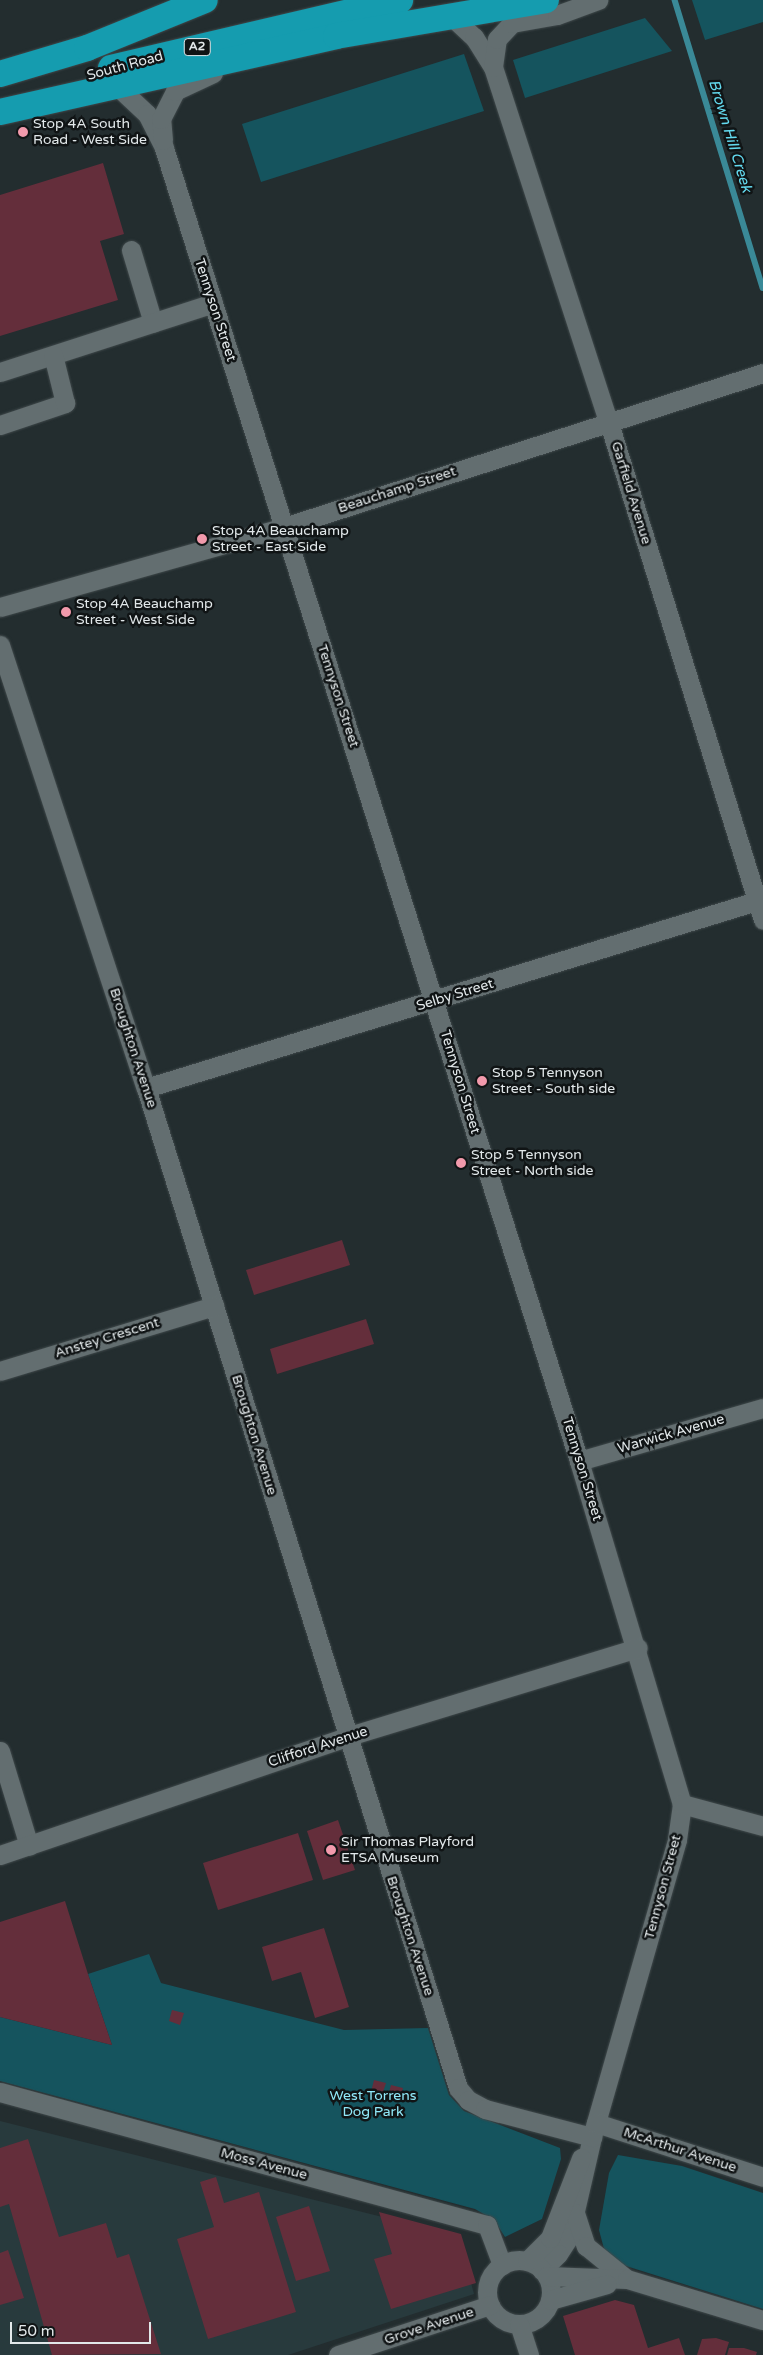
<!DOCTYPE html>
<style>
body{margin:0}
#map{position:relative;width:763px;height:2355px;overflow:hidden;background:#232d2f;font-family:"Varela Round",sans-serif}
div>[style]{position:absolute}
.built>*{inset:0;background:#283a3d}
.green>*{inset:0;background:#15545e}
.stream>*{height:5.5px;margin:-2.75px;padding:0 2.75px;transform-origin:2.75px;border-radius:2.75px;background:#3a8997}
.building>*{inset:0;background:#642e3b}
.roads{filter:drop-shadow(0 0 1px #3f484a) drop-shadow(0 0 1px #3f484a)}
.minor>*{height:19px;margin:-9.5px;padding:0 9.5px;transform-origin:9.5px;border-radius:9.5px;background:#636e70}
.minor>.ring{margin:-9.5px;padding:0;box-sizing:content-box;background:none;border:19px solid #636e70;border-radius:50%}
.highway>*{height:26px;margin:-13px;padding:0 13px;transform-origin:13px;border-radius:13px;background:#159caf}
.dots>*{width:14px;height:14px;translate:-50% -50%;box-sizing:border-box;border:2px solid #101415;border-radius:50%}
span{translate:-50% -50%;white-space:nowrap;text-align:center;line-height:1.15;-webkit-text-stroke:5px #101415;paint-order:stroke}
.shield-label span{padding:1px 4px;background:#101415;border:1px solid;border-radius:4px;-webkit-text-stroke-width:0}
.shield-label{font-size:12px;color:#e2e8ea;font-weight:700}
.street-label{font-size:14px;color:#e2e8ea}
.poi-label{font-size:14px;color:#e2e8ea}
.left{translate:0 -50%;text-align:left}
.park-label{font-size:14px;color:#91e9f9}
.water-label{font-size:15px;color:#63d9ee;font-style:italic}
.scale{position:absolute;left:10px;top:2322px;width:141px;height:22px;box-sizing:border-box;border:2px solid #e2e8ea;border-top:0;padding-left:6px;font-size:15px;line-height:18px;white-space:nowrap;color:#e2e8ea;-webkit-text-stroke:4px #101415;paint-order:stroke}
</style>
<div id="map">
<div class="built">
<i style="clip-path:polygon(0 2121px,458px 2236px,474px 2294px,288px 2355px,0 2355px)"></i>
</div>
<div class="green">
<i style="clip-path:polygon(692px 0,763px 0,763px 22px,705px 40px)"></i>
<i style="clip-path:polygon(645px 18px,672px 51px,525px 98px,513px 60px)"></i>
<i style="clip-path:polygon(464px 54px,484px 111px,261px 182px,242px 124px)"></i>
<i style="clip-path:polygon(149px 1954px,161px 1983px,344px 2030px,428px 2028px,449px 2095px,464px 2111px,560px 2148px,561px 2159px,542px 2219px,505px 2237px,494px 2220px,475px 2209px,0 2081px,0 2017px,112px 2045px,88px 1974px)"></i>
<i style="clip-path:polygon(618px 2155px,682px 2166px,763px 2193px,763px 2309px,607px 2260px,599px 2230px,609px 2173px)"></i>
</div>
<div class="stream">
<i style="left:675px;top:0;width:301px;rotate:73deg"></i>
</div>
<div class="building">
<i style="clip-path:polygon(103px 163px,124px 234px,100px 241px,118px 300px,0 336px,0 195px)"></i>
<i style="clip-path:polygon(342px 1240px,350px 1265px,254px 1295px,246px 1270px)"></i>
<i style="clip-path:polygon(366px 1319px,374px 1344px,277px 1374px,270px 1349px)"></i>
<i style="clip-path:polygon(338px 1820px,355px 1870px,323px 1880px,307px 1831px)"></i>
<i style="clip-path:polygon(298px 1833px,313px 1880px,218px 1910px,203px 1863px)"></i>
<i style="clip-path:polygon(65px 1901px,88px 1974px,112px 2045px,0 2017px,0 1922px)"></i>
<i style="clip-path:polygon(324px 1928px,349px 2007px,315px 2018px,301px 1972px,272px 1981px,262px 1947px)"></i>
<i style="clip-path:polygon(172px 2010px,184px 2013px,180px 2025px,169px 2021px)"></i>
<i style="clip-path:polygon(374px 2080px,386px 2083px,382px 2095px,371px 2092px)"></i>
<i style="clip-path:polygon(391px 2085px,403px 2088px,400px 2100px,388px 2096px)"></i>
<i style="clip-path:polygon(28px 2139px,59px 2237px,106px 2223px,117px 2258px,129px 2254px,161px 2354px,52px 2355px,9px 2204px,0 2207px,0 2148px)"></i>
<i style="clip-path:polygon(216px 2177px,224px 2203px,259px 2192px,296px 2312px,208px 2339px,177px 2239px,214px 2227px,200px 2182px)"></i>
<i style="clip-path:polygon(309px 2206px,330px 2271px,296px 2281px,276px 2217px)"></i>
<i style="clip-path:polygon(379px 2212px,461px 2234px,476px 2283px,391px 2309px,374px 2259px,392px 2254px)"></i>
<i style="clip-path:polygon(8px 2250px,24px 2298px,0 2305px,0 2253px)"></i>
<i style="clip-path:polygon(615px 2300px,634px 2305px,648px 2348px,679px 2338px,685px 2355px,575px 2355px,563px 2316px)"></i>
<i style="clip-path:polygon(716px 2338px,729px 2342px,725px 2355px,697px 2355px,702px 2339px)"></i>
<i style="clip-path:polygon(729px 2348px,744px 2348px,757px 2352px,756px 2355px,727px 2355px)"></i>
</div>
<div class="roads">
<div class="minor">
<i style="left:450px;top:15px;width:33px;rotate:43deg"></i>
<i style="left:474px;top:37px;width:36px;rotate:58deg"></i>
<i style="left:493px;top:67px;width:374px;rotate:72deg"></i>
<i style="left:609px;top:423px;width:520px;rotate:72.78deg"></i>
<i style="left:493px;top:67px;width:28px;rotate:-82deg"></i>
<i style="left:497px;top:39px;width:22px;rotate:-47deg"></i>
<i style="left:512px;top:23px;width:46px;rotate:-10.1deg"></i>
<i style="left:557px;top:15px;width:44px;rotate:-20.1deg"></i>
<i style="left:116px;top:85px;width:42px;rotate:43.1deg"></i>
<i style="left:147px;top:114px;width:38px;rotate:63deg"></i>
<i style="left:164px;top:148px;width:1377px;rotate:72.46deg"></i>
<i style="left:579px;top:1461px;width:358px;rotate:73.3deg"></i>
<i style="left:682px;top:1804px;width:36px;rotate:98deg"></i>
<i style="left:677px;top:1840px;width:309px;rotate:106deg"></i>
<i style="left:592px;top:2137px;width:103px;rotate:103deg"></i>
<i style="left:569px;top:2237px;width:20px;rotate:123deg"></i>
<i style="left:558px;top:2254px;width:23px;rotate:135deg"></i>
<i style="left:163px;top:140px;width:21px;rotate:-95deg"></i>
<i style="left:161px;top:119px;width:31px;rotate:-63deg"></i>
<i style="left:175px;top:91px;width:42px;rotate:-25.3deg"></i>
<i style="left:131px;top:250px;width:76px;rotate:73.2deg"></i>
<i style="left:0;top:372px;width:224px;rotate:-17.9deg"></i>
<i style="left:0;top:425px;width:69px;rotate:-18.7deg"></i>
<i style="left:65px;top:403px;width:49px;rotate:-104deg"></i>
<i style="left:0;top:607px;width:295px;rotate:-15.7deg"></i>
<i style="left:284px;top:527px;width:503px;rotate:-17.82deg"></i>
<i style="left:0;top:645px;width:466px;rotate:71.8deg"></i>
<i style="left:146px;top:1088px;width:1048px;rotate:72.67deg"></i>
<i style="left:458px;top:2088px;width:16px;rotate:50deg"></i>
<i style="left:468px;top:2100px;width:19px;rotate:28deg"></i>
<i style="left:485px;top:2109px;width:111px;rotate:14.7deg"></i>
<i style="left:146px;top:1088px;width:645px;rotate:-17.03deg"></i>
<i style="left:0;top:1371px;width:224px;rotate:-16.9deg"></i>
<i style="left:579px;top:1461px;width:191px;rotate:-16.1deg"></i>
<i style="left:0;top:1751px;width:99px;rotate:73deg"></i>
<i style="left:682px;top:1804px;width:84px;rotate:15.2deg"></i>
<i style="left:0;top:1855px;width:366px;rotate:-18.8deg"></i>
<i style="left:346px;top:1737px;width:305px;rotate:-17deg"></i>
<i style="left:0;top:2092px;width:505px;rotate:15.28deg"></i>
<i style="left:487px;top:2225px;width:43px;rotate:69.4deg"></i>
<i style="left:596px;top:2123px;width:176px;rotate:17.9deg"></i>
<i style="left:575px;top:2213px;width:35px;rotate:72deg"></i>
<i style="left:586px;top:2246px;width:49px;rotate:39.2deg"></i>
<i class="ring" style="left:487px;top:2260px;width:45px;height:45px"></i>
<i style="left:527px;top:2261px;width:33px;rotate:-45deg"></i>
<i style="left:550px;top:2238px;width:86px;rotate:-68.8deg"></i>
<i style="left:547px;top:2276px;width:80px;rotate:2.1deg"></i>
<i style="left:627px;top:2279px;width:142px;rotate:16.8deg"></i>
<i style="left:550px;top:2300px;width:59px;rotate:-15.7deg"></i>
<i style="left:519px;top:2324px;width:33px;rotate:72deg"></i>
<i style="left:338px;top:2355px;width:160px;rotate:-18.2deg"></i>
</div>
<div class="highway">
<i style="left:111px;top:68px;width:297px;rotate:-13.2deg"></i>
<i style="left:0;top:74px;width:91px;rotate:-16.6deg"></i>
<i style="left:87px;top:48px;width:127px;rotate:-22.1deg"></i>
<i style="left:0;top:112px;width:344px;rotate:-12.7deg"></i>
<i style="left:336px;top:36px;width:213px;rotate:-9.7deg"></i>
</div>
</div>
<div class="dots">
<i style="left:23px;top:132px;background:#f29aac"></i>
<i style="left:202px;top:539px;background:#f29aac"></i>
<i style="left:66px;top:612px;background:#f29aac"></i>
<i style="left:482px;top:1081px;background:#f29aac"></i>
<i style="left:461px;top:1163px;background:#f29aac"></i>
<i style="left:331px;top:1850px;background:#f29aac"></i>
</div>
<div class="shield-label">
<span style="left:197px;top:47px">A2</span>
</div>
<div class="street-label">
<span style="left:125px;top:66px;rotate:-15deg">South Road</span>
<span style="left:215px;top:310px;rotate:72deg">Tennyson Street</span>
<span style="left:397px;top:490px;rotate:-18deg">Beauchamp Street</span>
<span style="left:631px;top:493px;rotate:73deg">Garfield Avenue</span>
<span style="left:338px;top:696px;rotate:72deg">Tennyson Street</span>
<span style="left:455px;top:995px;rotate:-17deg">Selby Street</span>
<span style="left:133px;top:1048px;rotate:72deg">Broughton Avenue</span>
<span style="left:460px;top:1082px;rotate:73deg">Tennyson Street</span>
<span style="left:107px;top:1338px;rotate:-17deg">Anstey Crescent</span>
<span style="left:671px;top:1434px;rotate:-16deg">Warwick Avenue</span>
<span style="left:254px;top:1435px;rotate:73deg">Broughton Avenue</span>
<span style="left:582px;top:1469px;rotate:73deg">Tennyson Street</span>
<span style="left:318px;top:1747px;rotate:-18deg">Clifford Avenue</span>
<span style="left:663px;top:1887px;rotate:-75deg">Tennyson Street</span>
<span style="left:410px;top:1936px;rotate:72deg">Broughton Avenue</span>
<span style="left:680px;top:2150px;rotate:18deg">McArthur Avenue</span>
<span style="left:264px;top:2164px;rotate:15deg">Moss Avenue</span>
<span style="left:429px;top:2326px;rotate:-18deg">Grove Avenue</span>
</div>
<div class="poi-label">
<span class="left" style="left:33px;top:132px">Stop 4A South<br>Road - West Side</span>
<span class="left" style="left:212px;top:539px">Stop 4A Beauchamp<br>Street - East Side</span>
<span class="left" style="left:76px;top:612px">Stop 4A Beauchamp<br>Street - West Side</span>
<span class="left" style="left:492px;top:1081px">Stop 5 Tennyson<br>Street - South side</span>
<span class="left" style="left:471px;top:1163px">Stop 5 Tennyson<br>Street - North side</span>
<span class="left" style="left:341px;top:1850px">Sir Thomas Playford<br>ETSA Museum</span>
</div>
<div class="park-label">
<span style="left:373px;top:2104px">West Torrens<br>Dog Park</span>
</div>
<div class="water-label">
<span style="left:730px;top:136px;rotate:73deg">Brown Hill Creek</span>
</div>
<div class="scale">50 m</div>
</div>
